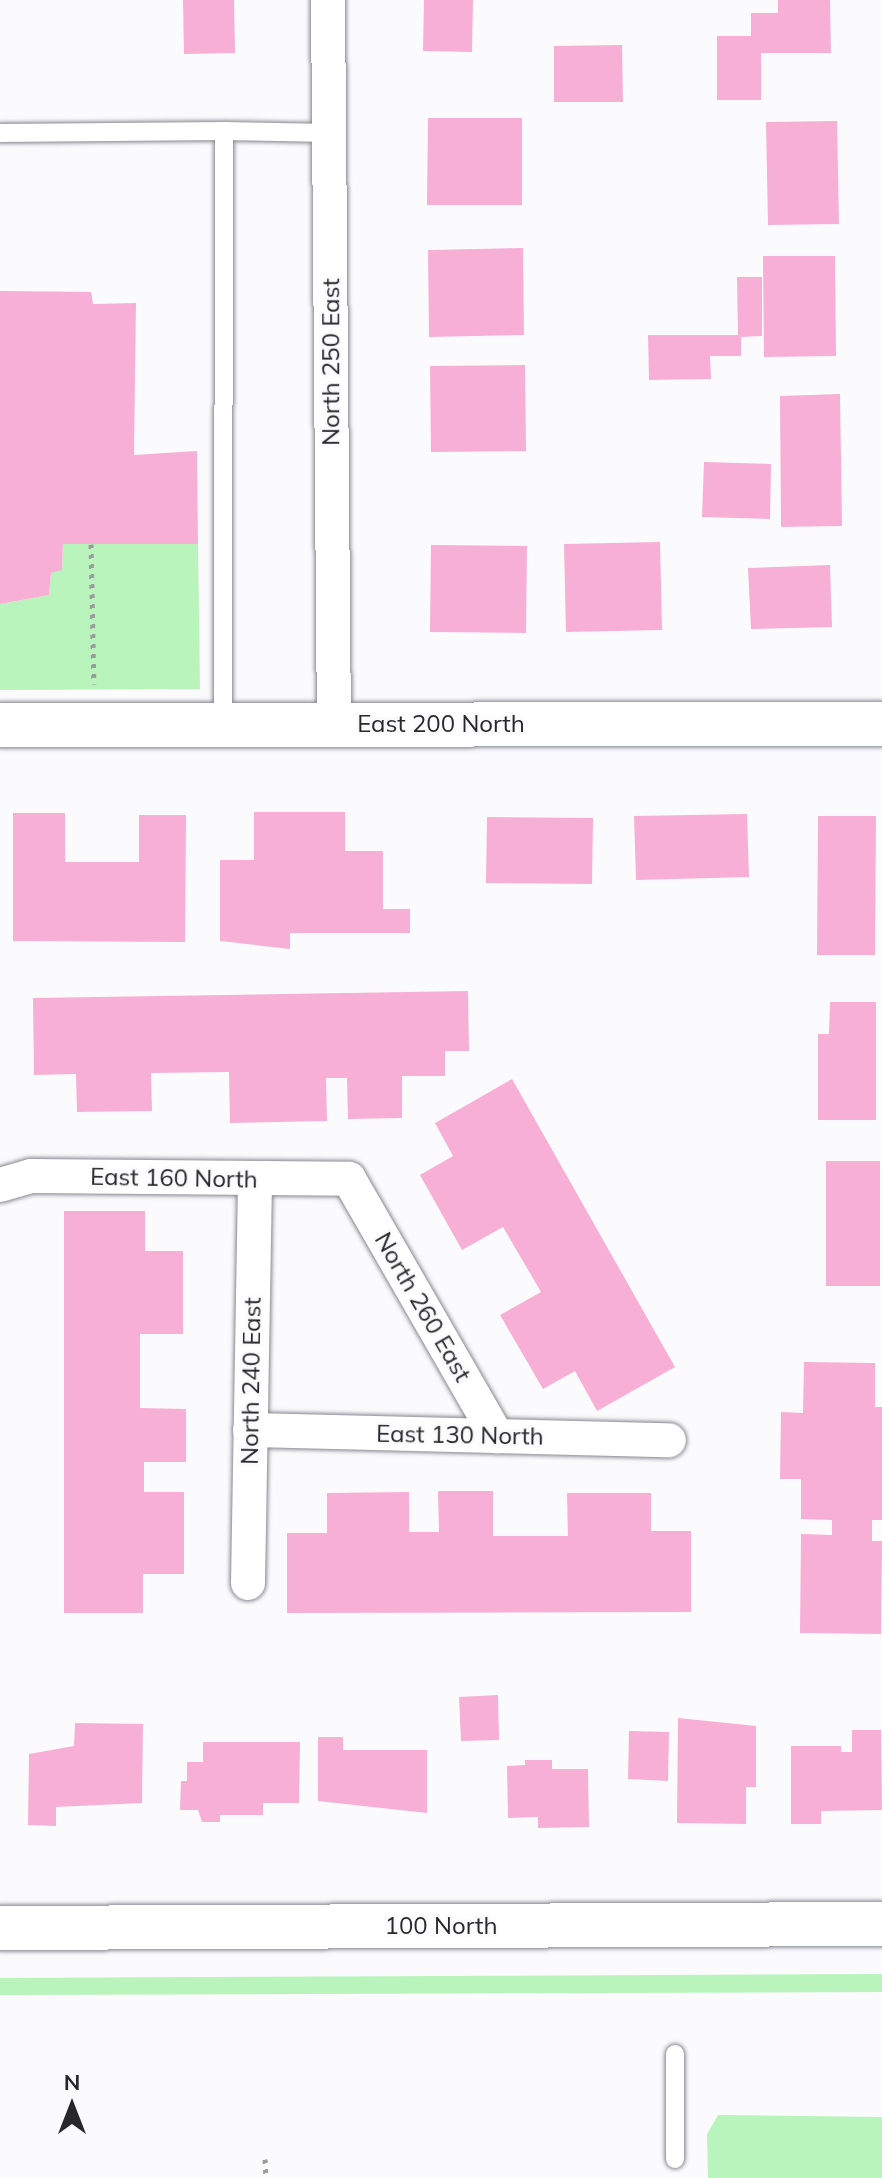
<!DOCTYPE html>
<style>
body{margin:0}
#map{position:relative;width:882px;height:2178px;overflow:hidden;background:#fbfbfe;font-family:Mulish,sans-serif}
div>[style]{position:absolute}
.green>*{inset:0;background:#b8f4bb}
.building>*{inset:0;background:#f7afd5}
.path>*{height:5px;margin-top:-2.5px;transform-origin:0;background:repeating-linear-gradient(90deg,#9c9c9f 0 4px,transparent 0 10px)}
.roads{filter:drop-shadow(0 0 2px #88878f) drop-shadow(0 0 2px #88878f)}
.service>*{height:18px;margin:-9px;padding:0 9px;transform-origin:9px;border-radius:9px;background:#fff}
.minor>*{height:34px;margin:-17px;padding:0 17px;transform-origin:17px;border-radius:17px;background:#fff}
.tertiary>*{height:44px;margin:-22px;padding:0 22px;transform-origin:22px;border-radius:22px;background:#fff}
span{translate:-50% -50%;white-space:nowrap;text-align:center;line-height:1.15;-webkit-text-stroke:6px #fbfbfe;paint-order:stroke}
.street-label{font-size:24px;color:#28282b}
.north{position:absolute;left:32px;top:2066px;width:80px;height:80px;-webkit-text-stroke:6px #fbfbfe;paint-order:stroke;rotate:0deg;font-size:22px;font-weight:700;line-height:32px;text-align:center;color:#28282b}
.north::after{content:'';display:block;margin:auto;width:28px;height:36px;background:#28282b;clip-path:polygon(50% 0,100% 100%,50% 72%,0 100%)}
</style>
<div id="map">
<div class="green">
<i style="clip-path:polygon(63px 544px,198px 544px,200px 689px,0 690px,0 604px,49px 595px,51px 573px,62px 569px)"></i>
<i style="clip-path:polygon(882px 1974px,882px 1992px,0 1995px,0 1978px)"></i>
<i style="clip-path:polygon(718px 2115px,882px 2117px,882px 2178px,708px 2178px,707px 2134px)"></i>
</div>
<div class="building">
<i style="clip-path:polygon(183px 0,234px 0,235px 53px,184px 54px)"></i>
<i style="clip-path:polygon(424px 0,473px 0,472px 52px,423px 51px)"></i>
<i style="clip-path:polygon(778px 0,830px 0,831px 53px,761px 53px,761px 100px,717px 100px,717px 36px,751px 36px,751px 13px,778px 13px)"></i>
<i style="clip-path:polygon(622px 45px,623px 102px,554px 102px,554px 46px)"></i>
<i style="clip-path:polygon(428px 118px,522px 118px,522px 205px,427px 205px)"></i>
<i style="clip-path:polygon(837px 121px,839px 224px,768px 225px,766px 122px)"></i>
<i style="clip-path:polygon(523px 248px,524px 335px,429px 337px,428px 250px)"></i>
<i style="clip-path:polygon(763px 256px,835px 256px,836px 356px,764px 357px)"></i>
<i style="clip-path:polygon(737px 277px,762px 277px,762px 336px,741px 337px,741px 356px,710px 356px,711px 379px,649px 380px,648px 335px,738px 335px)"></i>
<i style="clip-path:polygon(0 291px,91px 292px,93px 304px,136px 303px,134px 455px,197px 451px,198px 544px,63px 544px,62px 570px,51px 573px,49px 595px,0 604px)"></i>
<i style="clip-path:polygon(525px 365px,526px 451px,431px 452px,430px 366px)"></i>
<i style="clip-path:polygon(840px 394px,842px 526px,781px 527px,780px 396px)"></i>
<i style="clip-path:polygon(704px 462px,771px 464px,770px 519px,702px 517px)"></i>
<i style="clip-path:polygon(660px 542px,662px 630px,566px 632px,564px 544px)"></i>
<i style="clip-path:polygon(431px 545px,527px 546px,526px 633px,430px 632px)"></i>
<i style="clip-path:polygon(830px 565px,832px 627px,751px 629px,748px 568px)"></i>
<i style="clip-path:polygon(254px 812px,345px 812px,345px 851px,383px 851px,383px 909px,410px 909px,410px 933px,290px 933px,290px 949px,220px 941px,220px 860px,254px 860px)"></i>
<i style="clip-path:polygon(13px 813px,65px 813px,65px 862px,139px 862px,139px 815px,186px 815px,185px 942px,13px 941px)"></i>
<i style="clip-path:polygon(747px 814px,749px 877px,636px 880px,634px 816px)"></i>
<i style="clip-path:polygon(818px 816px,876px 816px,875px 955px,817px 955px)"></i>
<i style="clip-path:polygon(487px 817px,593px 818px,592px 884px,486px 883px)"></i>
<i style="clip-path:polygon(468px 991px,469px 1051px,445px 1051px,445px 1076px,402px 1076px,402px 1118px,348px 1119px,347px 1078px,326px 1078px,327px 1121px,230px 1123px,229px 1072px,151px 1073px,152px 1111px,77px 1112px,76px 1074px,34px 1075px,33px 998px)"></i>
<i style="clip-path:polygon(830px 1002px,876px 1002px,876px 1120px,818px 1120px,818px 1034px,829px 1034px)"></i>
<i style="clip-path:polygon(512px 1079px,675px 1367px,597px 1411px,575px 1371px,543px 1389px,500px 1315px,541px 1292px,503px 1227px,462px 1250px,420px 1175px,453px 1156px,435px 1123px)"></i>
<i style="clip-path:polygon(826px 1161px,880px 1161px,880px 1286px,826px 1286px)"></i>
<i style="clip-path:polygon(64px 1211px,145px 1211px,145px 1251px,183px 1251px,183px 1334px,140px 1334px,140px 1408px,186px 1409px,186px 1462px,144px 1462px,144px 1492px,184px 1492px,184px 1574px,143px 1574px,143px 1613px,64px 1613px)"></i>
<i style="clip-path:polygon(804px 1362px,875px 1363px,875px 1407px,882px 1407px,882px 1520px,872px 1520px,872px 1541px,882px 1541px,881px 1634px,800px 1633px,801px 1534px,832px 1535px,832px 1520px,801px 1519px,801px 1479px,780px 1479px,781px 1412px,803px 1413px)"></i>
<i style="clip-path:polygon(438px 1491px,493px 1491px,493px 1536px,568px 1536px,567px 1493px,651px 1493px,651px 1531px,691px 1531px,691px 1612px,287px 1613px,287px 1533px,327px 1533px,327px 1493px,409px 1492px,409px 1532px,439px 1532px)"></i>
<i style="clip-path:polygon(498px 1695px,499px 1740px,461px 1741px,459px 1697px)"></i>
<i style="clip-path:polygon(678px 1718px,756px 1726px,756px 1787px,746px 1787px,746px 1824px,677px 1823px)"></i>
<i style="clip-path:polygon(75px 1723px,143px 1724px,142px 1803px,56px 1807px,56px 1826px,28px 1825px,29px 1754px,74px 1746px)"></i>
<i style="clip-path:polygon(852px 1730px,881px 1730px,882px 1810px,821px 1811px,821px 1824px,791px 1824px,791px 1746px,841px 1746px,841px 1752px,852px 1752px)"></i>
<i style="clip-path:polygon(629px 1731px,669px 1732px,668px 1781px,628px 1779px)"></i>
<i style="clip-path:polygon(318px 1737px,343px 1737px,343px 1750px,427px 1750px,427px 1813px,318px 1801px)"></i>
<i style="clip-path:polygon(203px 1742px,300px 1742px,299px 1803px,263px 1803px,263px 1815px,220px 1815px,220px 1822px,202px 1822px,198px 1810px,180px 1810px,181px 1781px,187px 1781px,187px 1762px,203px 1762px)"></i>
<i style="clip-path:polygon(525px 1760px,552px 1760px,552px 1769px,588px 1769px,589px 1827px,538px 1828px,538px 1817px,508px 1818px,507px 1766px,525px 1765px)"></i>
</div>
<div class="path">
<i style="left:91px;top:544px;width:140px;rotate:88.8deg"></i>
<i style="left:265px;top:2159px;width:19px;rotate:87deg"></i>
</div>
<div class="roads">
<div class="service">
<i style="left:224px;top:131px;width:106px;rotate:1.1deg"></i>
<i style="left:0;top:133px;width:224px;rotate:-0.5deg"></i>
<i style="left:224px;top:131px;width:593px;rotate:90.1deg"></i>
<i style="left:675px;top:2054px;width:105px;rotate:90deg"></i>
</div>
<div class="minor">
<i style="left:328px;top:0;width:724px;rotate:89.53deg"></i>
<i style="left:0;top:1185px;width:32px;rotate:-16deg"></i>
<i style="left:31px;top:1176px;width:318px;rotate:0.5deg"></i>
<i style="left:349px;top:1179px;width:297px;rotate:60.1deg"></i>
<i style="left:250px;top:1430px;width:419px;rotate:1.4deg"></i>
<i style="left:248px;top:1583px;width:403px;rotate:-89deg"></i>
</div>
<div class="tertiary">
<i style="left:0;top:725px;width:882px;rotate:-0.06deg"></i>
<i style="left:0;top:1928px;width:882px;rotate:-0.26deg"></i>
</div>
</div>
<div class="street-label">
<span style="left:331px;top:362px;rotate:-90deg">North 250 East</span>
<span style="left:441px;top:724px">East 200 North</span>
<span style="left:174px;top:1178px;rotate:1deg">East 160 North</span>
<span style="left:423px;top:1307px;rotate:60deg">North 260 East</span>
<span style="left:251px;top:1381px;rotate:-89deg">North 240 East</span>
<span style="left:460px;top:1435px;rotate:1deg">East 130 North</span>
<span style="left:441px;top:1926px">100 North</span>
</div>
<div class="north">N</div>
</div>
